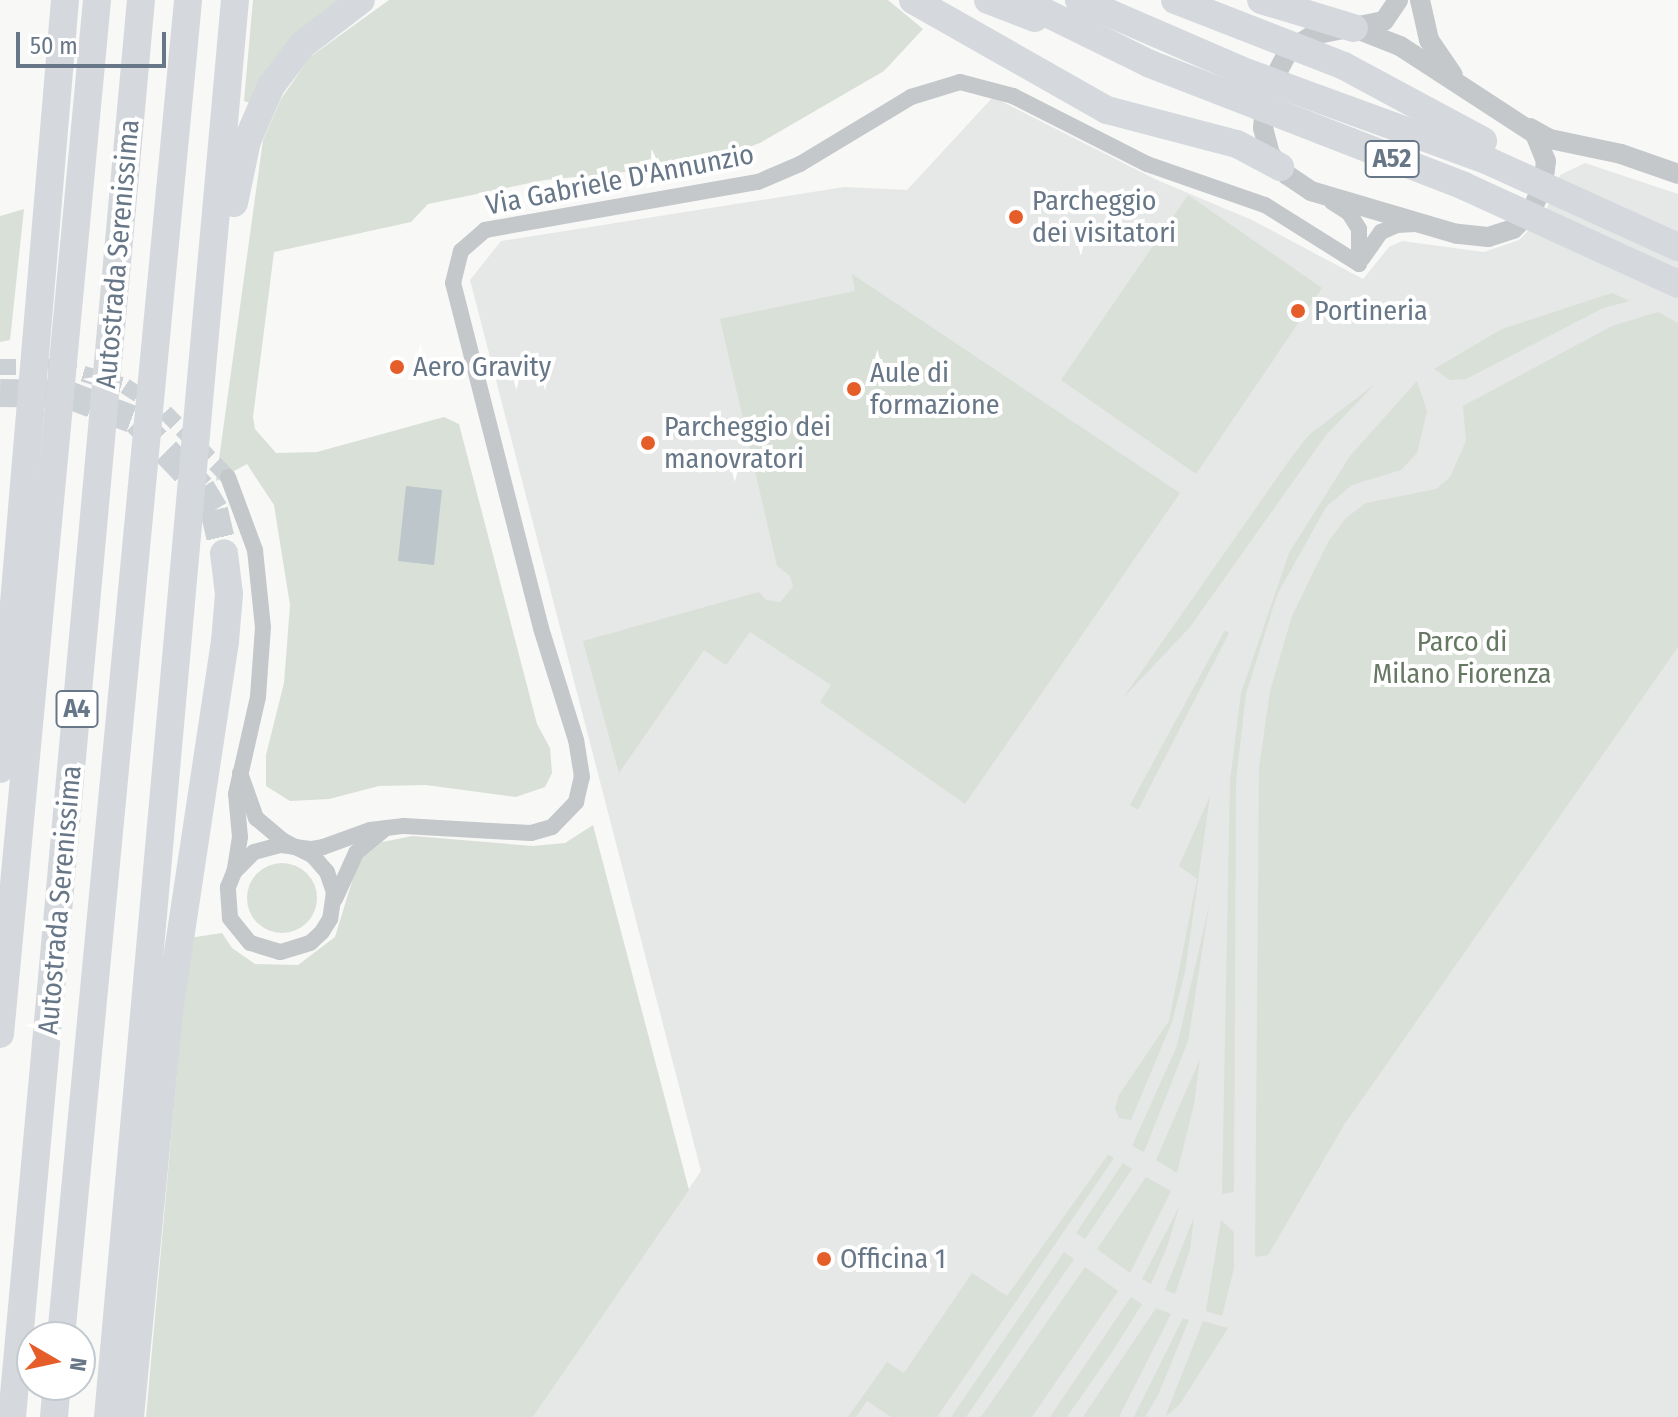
<!DOCTYPE html>
<style>
body{margin:0}
#map{position:relative;width:1678px;height:1417px;overflow:hidden;background:#f8f8f6;font-family:"Fira Sans Condensed",sans-serif}
div>[style]{position:absolute}
.built>*{inset:0;background:#e6e7e7}
.green>*{inset:0;background:#d9e0d7}
.round{border-radius:50%}
.water>*{inset:0;background:#bcc6cb}
.minor-tunnel>*{height:16px;margin-top:-8px;transform-origin:0;background:repeating-linear-gradient(90deg,#ccd1d5 0 16px,transparent 0 24px)}
.motorway-tunnel>*{height:28px;margin-top:-14px;transform-origin:0;background:repeating-linear-gradient(90deg,#ccd1d5 0 28px,transparent 0 42px)}
.minor>*{height:16px;margin:-8px;padding:0 8px;transform-origin:8px;border-radius:8px;background:#c4c8cb}
.tertiary>*{height:20px;margin:-10px;padding:0 10px;transform-origin:10px;border-radius:10px;background:#c4c8cb}
.motorway>*{height:28px;margin:-14px;padding:0 14px;transform-origin:14px;border-radius:14px;background:#d5d9dd}
.dots>*{width:22px;height:22px;translate:-50% -50%;box-sizing:border-box;border:4px solid #fff;border-radius:50%}
span{translate:-50% -50%;white-space:nowrap;text-align:center;line-height:1.15;-webkit-text-stroke:8px #fff;paint-order:stroke}
.shield-label span{padding:2px 6px;background:#fff;border:2px solid;border-radius:6px;-webkit-text-stroke-width:0}
.shield-label{font-size:26px;color:#677787;font-weight:700}
.street-label{font-size:28px;color:#677787}
.poi-label{font-size:28px;color:#677787}
.left{translate:0 -50%;text-align:left}
.park-label{font-size:28px;color:#667962}
.north{position:absolute;left:16px;top:1321px;width:80px;height:80px;box-sizing:border-box;background:#fff;border:2px solid #c2c9cf;border-radius:50%;rotate:99deg;font-size:22px;font-weight:700;line-height:32px;text-align:center;color:#677787}
.north::after{content:'';display:block;margin:auto;width:28px;height:36px;background:#e55e29;clip-path:polygon(50% 0,100% 100%,50% 72%,0 100%)}
.scale{position:absolute;left:16px;top:32px;width:150px;height:36px;box-sizing:border-box;border:4px solid #677787;border-top:0;padding-left:10px;font-size:24px;line-height:28px;white-space:nowrap;color:#677787;-webkit-text-stroke:6px #fff;paint-order:stroke}
</style>
<div id="map">
<div class="built">
<i style="clip-path:polygon(993px 97px,1157px 180px,1252px 220px,1363px 279px,1389px 247px,1402px 241px,1484px 252px,1519px 240px,1545px 214px,1560px 175px,1585px 163px,1678px 194px,1678px 1417px,533px 1417px,701px 1171px,470px 280px,501px 241px,844px 187px,907px 190px)"></i>
</div>
<div class="green">
<i style="clip-path:polygon(253px 0,344px 0,251px 103px,244px 101px)"></i>
<i style="clip-path:polygon(389px 0,888px 0,923px 29px,884px 71px,760px 143px,703px 164px,545px 180px,428px 204px,411px 222px,274px 252px,253px 417px,255px 429px,276px 453px,317px 452px,444px 417px,459px 424px,537px 724px,550px 748px,552px 773px,545px 787px,516px 797px,426px 785px,379px 786px,329px 799px,290px 801px,266px 786px,266px 755px,284px 683px,290px 605px,274px 505px,247px 464px,216px 481px,263px 140px,281px 99px,310px 57px)"></i>
<i style="clip-path:polygon(1188px 195px,1322px 288px,1196px 474px,1061px 380px)"></i>
<i style="clip-path:polygon(24px 209px,10px 340px,0 342px,0 216px)"></i>
<i style="clip-path:polygon(852px 274px,1180px 493px,965px 804px,820px 702px,831px 685px,750px 632px,726px 665px,704px 650px,619px 773px,583px 641px,759px 592px,766px 600px,780px 602px,793px 587px,790px 576px,777px 566px,720px 319px,855px 291px)"></i>
<i style="clip-path:polygon(1612px 293px,1630px 301px,1603px 308px,1466px 379px,1450px 380px,1434px 369px,1502px 329px)"></i>
<i style="clip-path:polygon(1658px 312px,1678px 323px,1678px 647px,1344px 1125px,1268px 1255px,1255px 1257px,1259px 768px,1270px 691px,1292px 616px,1328px 542px,1346px 518px,1366px 503px,1436px 489px,1450px 477px,1466px 441px,1463px 406px,1612px 326px)"></i>
<i style="clip-path:polygon(1417px 381px,1427px 411px,1417px 453px,1401px 470px,1352px 485px,1326px 507px,1277px 595px,1246px 694px,1236px 781px,1234px 1192px,1222px 1194px,1230px 781px,1241px 693px,1289px 553px,1350px 456px)"></i>
<i style="clip-path:polygon(1375px 384px,1326px 435px,1190px 627px,1123px 698px,1293px 455px,1309px 435px)"></i>
<i style="clip-path:polygon(1225px 630px,1229px 633px,1138px 810px,1130px 805px)"></i>
<i style="clip-path:polygon(1210px 796px,1185px 972px,1172px 1022px,1131px 1120px,1119px 1118px,1115px 1109px,1119px 1095px,1169px 1021px,1197px 879px,1179px 866px)"></i>
<i style="clip-path:polygon(593px 825px,689px 1190px,533px 1417px,146px 1417px,189px 938px,222px 933px,232px 948px,255px 964px,298px 965px,335px 937px,358px 862px,382px 842px,413px 836px,533px 846px,565px 843px)"></i>
<i class="round" style="left:247px;top:863px;width:70px;height:70px"></i>
<i style="clip-path:polygon(1209px 906px,1188px 1041px,1144px 1152px,1132px 1146px,1177px 1046px)"></i>
<i style="clip-path:polygon(1200px 1059px,1194px 1104px,1177px 1173px,1156px 1160px)"></i>
<i style="clip-path:polygon(1108px 1155px,1114px 1158px,937px 1417px,891px 1417px,867px 1401px,856px 1417px,848px 1417px,887px 1362px,904px 1373px,972px 1273px,1007px 1296px)"></i>
<i style="clip-path:polygon(1123px 1163px,1132px 1169px,1085px 1239px,1076px 1233px)"></i>
<i style="clip-path:polygon(1146px 1177px,1171px 1191px,1130px 1273px,1097px 1249px)"></i>
<i style="clip-path:polygon(1179px 1207px,1167px 1247px,1151px 1284px,1142px 1279px)"></i>
<i style="clip-path:polygon(1194px 1217px,1190px 1249px,1175px 1294px,1165px 1290px)"></i>
<i style="clip-path:polygon(1221px 1220px,1234px 1232px,1234px 1268px,1222px 1316px,1206px 1311px)"></i>
<i style="clip-path:polygon(1064px 1252px,1074px 1259px,966px 1417px,951px 1417px)"></i>
<i style="clip-path:polygon(1085px 1267px,1118px 1291px,1032px 1417px,981px 1417px)"></i>
<i style="clip-path:polygon(1131px 1297px,1142px 1304px,1114px 1349px,1067px 1417px,1050px 1417px)"></i>
<i style="clip-path:polygon(1156px 1308px,1171px 1314px,1119px 1417px,1083px 1417px)"></i>
<i style="clip-path:polygon(1183px 1318px,1189px 1320px,1158px 1395px,1145px 1417px,1134px 1417px)"></i>
<i style="clip-path:polygon(1203px 1321px,1228px 1328px,1180px 1404px,1165px 1417px)"></i>
</div>
<div class="water">
<i style="clip-path:polygon(406px 486px,442px 490px,434px 565px,398px 561px)"></i>
</div>
<div class="minor-tunnel">
<i style="left:0;top:367px;width:60px"></i>
<i style="left:60px;top:367px;width:68px;rotate:16.3deg"></i>
<i style="left:125px;top:386px;width:48px;rotate:33deg"></i>
<i style="left:165px;top:412px;width:91px;rotate:45.9deg"></i>
</div>
<div class="motorway-tunnel">
<i style="left:0;top:393px;width:66px;rotate:0.9deg"></i>
<i style="left:66px;top:394px;width:76px;rotate:20.8deg"></i>
<i style="left:137px;top:421px;width:93px;rotate:46.3deg"></i>
<i style="left:201px;top:488px;width:26px;rotate:59deg"></i>
<i style="left:214px;top:510px;width:44px;rotate:76.9deg"></i>
</div>
<div class="minor">
<i style="left:1332px;top:202px;width:20px;rotate:33deg"></i>
<i style="left:1349px;top:213px;width:19px;rotate:58deg"></i>
<i style="left:1359px;top:229px;width:35px;rotate:90deg"></i>
<i style="left:1362px;top:259px;width:33px;rotate:-55deg"></i>
<i style="left:1381px;top:232px;width:17px;rotate:-24deg"></i>
<i style="left:1397px;top:225px;width:18px;rotate:-3deg"></i>
<i style="left:228px;top:477px;width:78px;rotate:69.7deg"></i>
<i style="left:255px;top:550px;width:77px;rotate:84.1deg"></i>
<i style="left:263px;top:627px;width:70px;rotate:94.1deg"></i>
<i style="left:258px;top:697px;width:99px;rotate:102.8deg"></i>
<i style="left:236px;top:794px;width:43px;rotate:84.7deg"></i>
<i style="left:240px;top:837px;width:33px;rotate:99deg"></i>
<i style="left:240px;top:773px;width:48px;rotate:70.4deg"></i>
<i style="left:256px;top:818px;width:34px;rotate:40deg"></i>
<i style="left:282px;top:840px;width:15px;rotate:28deg"></i>
<i style="left:295px;top:847px;width:10px;rotate:24deg"></i>
<i style="left:304px;top:851px;width:10px;rotate:29deg"></i>
<i style="left:313px;top:856px;width:21px;rotate:49deg"></i>
<i style="left:327px;top:872px;width:21px;rotate:71deg"></i>
<i style="left:334px;top:892px;width:27px;rotate:98deg"></i>
<i style="left:330px;top:919px;width:15px;rotate:122deg"></i>
<i style="left:322px;top:932px;width:16px;rotate:137deg"></i>
<i style="left:310px;top:943px;width:31px;rotate:163deg"></i>
<i style="left:280px;top:952px;width:31px;rotate:-163deg"></i>
<i style="left:250px;top:943px;width:32px;rotate:-129deg"></i>
<i style="left:230px;top:918px;width:31px;rotate:-94deg"></i>
<i style="left:228px;top:887px;width:16px;rotate:-68deg"></i>
<i style="left:234px;top:872px;width:28px;rotate:-45deg"></i>
<i style="left:254px;top:852px;width:28px;rotate:-15deg"></i>
<i style="left:281px;top:845px;width:14px;rotate:8deg"></i>
<i style="left:295px;top:847px;width:17px;rotate:7deg"></i>
<i style="left:312px;top:849px;width:11px;rotate:-10deg"></i>
<i style="left:323px;top:847px;width:50px;rotate:-19.9deg"></i>
<i style="left:370px;top:830px;width:34px;rotate:-7deg"></i>
<i style="left:404px;top:826px;width:127px;rotate:3.2deg"></i>
<i style="left:531px;top:833px;width:22px;rotate:-16deg"></i>
<i style="left:552px;top:827px;width:35px;rotate:-46deg"></i>
<i style="left:576px;top:802px;width:26px;rotate:-77deg"></i>
<i style="left:582px;top:777px;width:37px;rotate:-99deg"></i>
<i style="left:576px;top:740px;width:117px;rotate:-107.4deg"></i>
<i style="left:541px;top:628px;width:356px;rotate:-104.3deg"></i>
<i style="left:453px;top:283px;width:33px;rotate:-76deg"></i>
<i style="left:461px;top:251px;width:32px;rotate:-41deg"></i>
<i style="left:485px;top:230px;width:277px;rotate:-10deg"></i>
<i style="left:758px;top:182px;width:46px;rotate:-23.2deg"></i>
<i style="left:800px;top:164px;width:130px;rotate:-31.1deg"></i>
<i style="left:911px;top:97px;width:51px;rotate:-17deg"></i>
<i style="left:960px;top:82px;width:55px;rotate:14.8deg"></i>
<i style="left:1013px;top:96px;width:150px;rotate:26.9deg"></i>
<i style="left:1147px;top:164px;width:125px;rotate:19.2deg"></i>
<i style="left:1265px;top:205px;width:111px;rotate:32.1deg"></i>
<i style="left:335px;top:899px;width:51px;rotate:-65.5deg"></i>
<i style="left:356px;top:853px;width:38px;rotate:-40deg"></i>
</div>
<div class="tertiary">
<i style="left:1420px;top:0;width:41px;rotate:77.3deg"></i>
<i style="left:1429px;top:40px;width:42px;rotate:55.6deg"></i>
<i style="left:1354px;top:28px;width:49px;rotate:21.4deg"></i>
<i style="left:1400px;top:46px;width:161px;rotate:33.1deg"></i>
<i style="left:1535px;top:134px;width:29px;rotate:68deg"></i>
<i style="left:1546px;top:161px;width:23px;rotate:97deg"></i>
<i style="left:1543px;top:184px;width:28px;rotate:113deg"></i>
<i style="left:1532px;top:210px;width:27px;rotate:135deg"></i>
<i style="left:1513px;top:229px;width:26px;rotate:162deg"></i>
<i style="left:1488px;top:237px;width:31px;rotate:-174deg"></i>
<i style="left:1457px;top:234px;width:152px;rotate:-163.6deg"></i>
<i style="left:1311px;top:191px;width:29px;rotate:-146deg"></i>
<i style="left:1287px;top:175px;width:27px;rotate:-129deg"></i>
<i style="left:1270px;top:154px;width:27px;rotate:-105deg"></i>
<i style="left:1263px;top:128px;width:34px;rotate:-85deg"></i>
<i style="left:1266px;top:94px;width:50px;rotate:-62.4deg"></i>
<i style="left:1289px;top:50px;width:28px;rotate:-32deg"></i>
<i style="left:1313px;top:35px;width:72px;rotate:-11.2deg"></i>
<i style="left:1384px;top:21px;width:25px;rotate:-56deg"></i>
<i style="left:1530px;top:128px;width:23px;rotate:29deg"></i>
<i style="left:1550px;top:139px;width:73px;rotate:11.9deg"></i>
<i style="left:1621px;top:154px;width:60px;rotate:19.3deg"></i>
</div>
<div class="motorway">
<i style="left:913px;top:0;width:223px;rotate:29.6deg"></i>
<i style="left:1107px;top:110px;width:134px;rotate:14.7deg"></i>
<i style="left:1237px;top:144px;width:49px;rotate:28.1deg"></i>
<i style="left:988px;top:0;width:50px;rotate:21deg"></i>
<i style="left:1020px;top:0;width:145px;rotate:26.2deg"></i>
<i style="left:1150px;top:64px;width:337px;rotate:21.2deg"></i>
<i style="left:1464px;top:186px;width:235px;rotate:24.6deg"></i>
<i style="left:1079px;top:0;width:184px;rotate:23.4deg"></i>
<i style="left:1248px;top:73px;width:253px;rotate:20.1deg"></i>
<i style="left:1486px;top:160px;width:211px;rotate:24.4deg"></i>
<i style="left:1175px;top:0;width:181px;rotate:21.3deg"></i>
<i style="left:1344px;top:66px;width:158px;rotate:28.3deg"></i>
<i style="left:1261px;top:0;width:97px;rotate:16.8deg"></i>
<i style="left:234px;top:203px;width:63px;rotate:-78.2deg"></i>
<i style="left:247px;top:141px;width:60px;rotate:-66.4deg"></i>
<i style="left:271px;top:86px;width:51px;rotate:-52.9deg"></i>
<i style="left:302px;top:45px;width:74px;rotate:-37.3deg"></i>
<i style="left:0;top:769px;width:772px;rotate:-85.17deg"></i>
<i style="left:0;top:1034px;width:1039px;rotate:-84.64deg"></i>
<i style="left:61px;top:1337px;width:1343px;rotate:-84.57deg"></i>
<i style="left:12px;top:1417px;width:1423px;rotate:-84.8deg"></i>
<i style="left:54px;top:1417px;width:32px;rotate:-85deg"></i>
<i style="left:108px;top:1417px;width:1423px;rotate:-84.88deg"></i>
<i style="left:130px;top:1417px;width:414px;rotate:-84.5deg"></i>
<i style="left:170px;top:1005px;width:368px;rotate:-81.4deg"></i>
<i style="left:225px;top:641px;width:47px;rotate:-85.1deg"></i>
<i style="left:229px;top:594px;width:41px;rotate:-97deg"></i>
</div>
<div class="dots">
<i style="left:1016px;top:217px;background:#e55e29"></i>
<i style="left:1298px;top:311px;background:#e55e29"></i>
<i style="left:397px;top:367px;background:#e55e29"></i>
<i style="left:854px;top:389px;background:#e55e29"></i>
<i style="left:648px;top:443px;background:#e55e29"></i>
<i style="left:824px;top:1259px;background:#e55e29"></i>
</div>
<div class="shield-label">
<span style="left:1392px;top:159px">A52</span>
<span style="left:77px;top:709px">A4</span>
</div>
<div class="street-label">
<span style="left:620px;top:180px;rotate:-11deg">Via Gabriele D'Annunzio</span>
<span style="left:118px;top:254px;rotate:-85deg">Autostrada Serenissima</span>
<span style="left:60px;top:900px;rotate:-85deg">Autostrada Serenissima</span>
</div>
<div class="poi-label">
<span class="left" style="left:1032px;top:217px">Parcheggio<br>dei visitatori</span>
<span class="left" style="left:1314px;top:311px">Portineria</span>
<span class="left" style="left:413px;top:367px">Aero Gravity</span>
<span class="left" style="left:870px;top:389px">Aule di<br>formazione</span>
<span class="left" style="left:664px;top:443px">Parcheggio dei<br>manovratori</span>
<span class="left" style="left:840px;top:1259px">Officina 1</span>
</div>
<div class="park-label">
<span style="left:1462px;top:658px">Parco di<br>Milano Fiorenza</span>
</div>
<div class="north">N</div>
<div class="scale">50 m</div>
</div>
